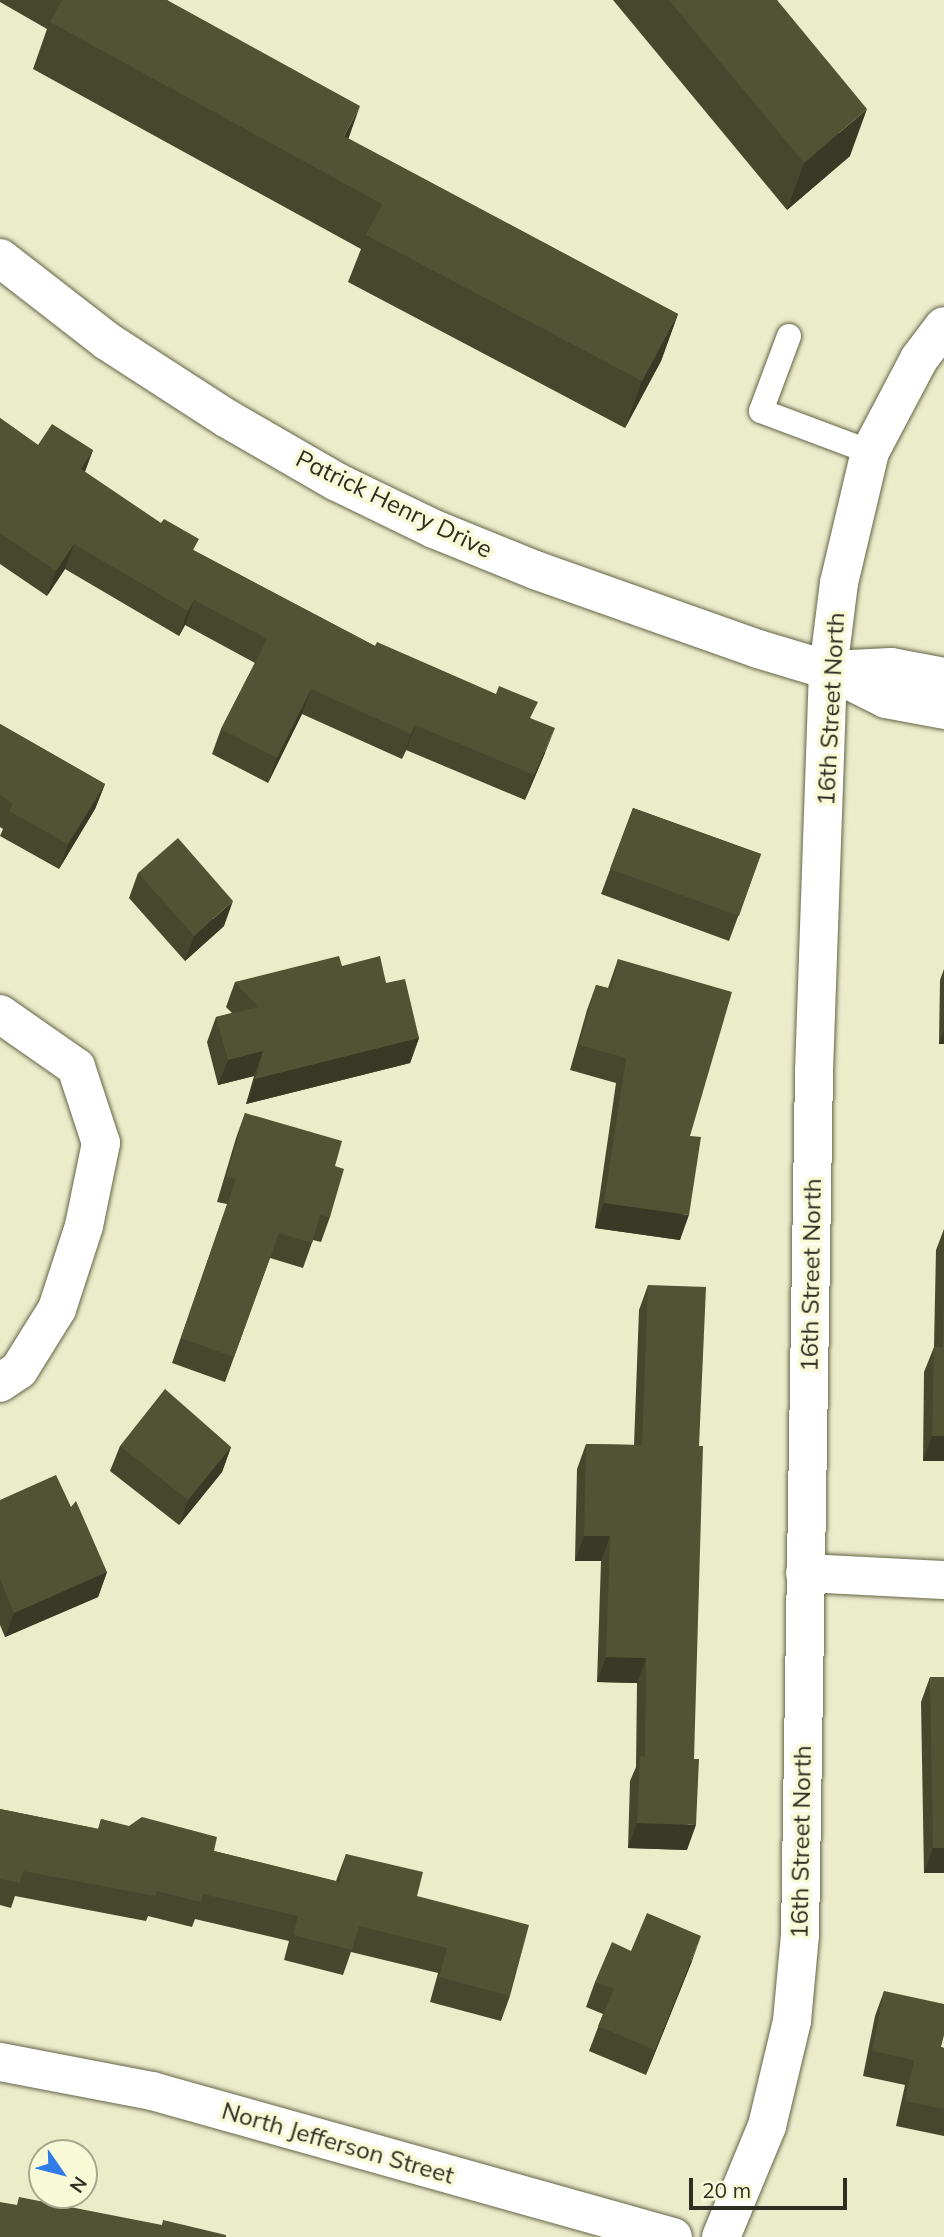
<!DOCTYPE html>
<style>
body{margin:0}
#map{position:relative;width:944px;height:2237px;overflow:hidden;background:#ebecca;font-family:Mulish,sans-serif}
div>[style]{position:absolute}
.roads{filter:drop-shadow(0 0 2px #656548) drop-shadow(0 0 2px #656548)}
.lane>*{height:24px;margin:-12px;padding:0 12px;transform-origin:12px;border-radius:12px;background:#fff}
.street>*{height:38px;margin:-19px;padding:0 19px;transform-origin:19px;border-radius:19px;background:#fff}
.secondary>*{height:38px;margin:-19px;padding:0 19px;transform-origin:19px;border-radius:19px;background:#fff}
.wall>*{inset:0;background:#47472e}
.shaded-wall>*{inset:0;background:#393925}
.building>*{inset:0;background:#525235}
span{translate:-50% -50%;white-space:nowrap;text-align:center;line-height:1.15;-webkit-text-stroke:7px #f8f9d7;paint-order:stroke}
.street-label{font-size:24px;color:#2e2e21}
.north{position:absolute;left:28px;top:2139px;width:70px;height:70px;box-sizing:border-box;background:#f8f9d7;border:2px solid #a7a88e;border-radius:50%;rotate:125deg;font-size:19px;font-weight:700;line-height:28px;text-align:center;color:#2e2e21}
.north::after{content:'';display:block;margin:auto;width:24px;height:32px;background:#327ce9;clip-path:polygon(50% 0,100% 100%,50% 72%,0 100%)}
.scale{position:absolute;left:689px;top:2178px;width:158px;height:32px;box-sizing:border-box;border:4px solid #2e2e21;border-top:0;padding-left:9px;font-size:21px;line-height:24px;white-space:nowrap;color:#2e2e21;-webkit-text-stroke:5px #f8f9d7;paint-order:stroke}
</style>
<div id="map">
<div class="roads">
<div class="lane">
<i style="left:789px;top:336px;width:80px;rotate:110.5deg"></i>
<i style="left:761px;top:411px;width:116px;rotate:20.6deg"></i>
</div>
<div class="street">
<i style="left:0;top:1014px;width:93px;rotate:34.9deg"></i>
<i style="left:76px;top:1067px;width:80px;rotate:71.8deg"></i>
<i style="left:101px;top:1143px;width:85px;rotate:101.6deg"></i>
<i style="left:84px;top:1226px;width:87px;rotate:108deg"></i>
<i style="left:57px;top:1309px;width:72px;rotate:121.9deg"></i>
<i style="left:19px;top:1370px;width:23px;rotate:146deg"></i>
<i style="left:805px;top:1573px;width:139px;rotate:2.9deg"></i>
<i style="left:0;top:2062px;width:155px;rotate:10.8deg"></i>
<i style="left:152px;top:2091px;width:541px;rotate:15.65deg"></i>
</div>
<div class="secondary">
<i style="left:0;top:258px;width:135px;rotate:37.8deg"></i>
<i style="left:107px;top:341px;width:142px;rotate:32.9deg"></i>
<i style="left:226px;top:418px;width:128px;rotate:30deg"></i>
<i style="left:337px;top:482px;width:108px;rotate:25.9deg"></i>
<i style="left:434px;top:529px;width:109px;rotate:22.1deg"></i>
<i style="left:535px;top:570px;width:237px;rotate:19.5deg"></i>
<i style="left:758px;top:649px;width:73px;rotate:16.7deg"></i>
<i style="left:828px;top:670px;width:65px;rotate:26.6deg"></i>
<i style="left:886px;top:699px;width:59px;rotate:10.7deg"></i>
<i style="left:831px;top:670px;width:60px;rotate:-2.9deg"></i>
<i style="left:891px;top:667px;width:54px;rotate:10.7deg"></i>
<i style="left:721px;top:2237px;width:120px;rotate:-67.5deg"></i>
<i style="left:767px;top:2126px;width:108px;rotate:-76.6deg"></i>
<i style="left:792px;top:2021px;width:87px;rotate:-84.7deg"></i>
<i style="left:800px;top:1934px;width:863px;rotate:-89.07deg"></i>
<i style="left:814px;top:1071px;width:401px;rotate:-88deg"></i>
<i style="left:828px;top:670px;width:88px;rotate:-82.8deg"></i>
<i style="left:839px;top:583px;width:135px;rotate:-76.7deg"></i>
<i style="left:870px;top:452px;width:105px;rotate:-62.2deg"></i>
<i style="left:919px;top:359px;width:41px;rotate:-52.9deg"></i>
</div>
</div>
<div class="wall">
<i style="clip-path:polygon(0 0,167px 0,348px 139px,678px 314px,661px 361px,625px 428px,348px 282px,361px 249px,33px 69px,47px 29px,0 2px)"></i>
<i style="clip-path:polygon(613px 0,777px 0,850px 156px,787px 210px)"></i>
<i style="clip-path:polygon(0 418px,38px 445px,93px 450px,85px 472px,195px 551px,375px 646px,531px 719px,545px 753px,525px 800px,406px 750px,402px 759px,302px 714px,268px 783px,212px 754px,221px 729px,255px 663px,185px 625px,179px 636px,65px 569px,47px 596px,0 564px)"></i>
<i style="clip-path:polygon(0 724px,105px 784px,95px 809px,59px 869px,0 836px,3px 829px,0 827px)"></i>
<i style="clip-path:polygon(633px 808px,761px 854px,729px 941px,601px 894px)"></i>
<i style="clip-path:polygon(138px 873px,224px 926px,185px 961px,129px 898px)"></i>
<i style="clip-path:polygon(618px 959px,690px 1136px,680px 1240px,595px 1228px,616px 1083px,570px 1070px,587px 1010px,596px 985px,608px 988px)"></i>
<i style="clip-path:polygon(342px 966px,386px 983px,419px 1038px,410px 1063px,246px 1104px,254px 1076px,218px 1085px,207px 1042px,216px 1017px,232px 1013px,226px 1007px,235px 982px)"></i>
<i style="clip-path:polygon(944px 969px,944px 1044px,939px 1044px,940px 980px)"></i>
<i style="clip-path:polygon(245px 1113px,335px 1166px,330px 1217px,321px 1242px,313px 1240px,303px 1268px,270px 1258px,225px 1382px,172px 1363px,227px 1204px,217px 1202px,236px 1138px)"></i>
<i style="clip-path:polygon(944px 1229px,944px 1461px,923px 1461px,924px 1372px,934px 1347px,936px 1250px)"></i>
<i style="clip-path:polygon(648px 1285px,699px 1446px,687px 1850px,628px 1848px,630px 1781px,636px 1767px,637px 1683px,597px 1682px,601px 1561px,575px 1561px,577px 1469px,586px 1444px,634px 1445px,639px 1310px)"></i>
<i style="clip-path:polygon(120px 1446px,231px 1447px,222px 1472px,179px 1525px,110px 1471px)"></i>
<i style="clip-path:polygon(0 1500px,107px 1572px,98px 1597px,5px 1637px,0 1625px)"></i>
<i style="clip-path:polygon(930px 1677px,944px 1873px,924px 1873px,921px 1702px)"></i>
<i style="clip-path:polygon(0 1809px,98px 1829px,101px 1819px,214px 1851px,336px 1881px,346px 1854px,417px 1896px,510px 1996px,501px 2021px,430px 2002px,438px 1973px,351px 1952px,343px 1975px,284px 1960px,289px 1941px,195px 1919px,192px 1927px,148px 1916px,146px 1921px,15px 1896px,11px 1908px,0 1905px)"></i>
<i style="clip-path:polygon(631px 1951px,692px 1961px,646px 2075px,589px 2051px,603px 2014px,586px 2007px,595px 1982px)"></i>
<i style="clip-path:polygon(884px 1991px,941px 2047px,944px 2048px,944px 2136px,896px 2126px,905px 2085px,863px 2076px,875px 2016px)"></i>
</div>
<div class="shaded-wall">
<i style="clip-path:polygon(360px 106px,343px 154px,344px 136px)"></i>
<i style="clip-path:polygon(867px 109px,850px 156px,787px 210px,804px 163px)"></i>
<i style="clip-path:polygon(678px 314px,661px 361px,625px 428px,642px 381px)"></i>
<i style="clip-path:polygon(93px 450px,83px 475px,81px 469px)"></i>
<i style="clip-path:polygon(74px 544px,65px 569px,47px 596px,56px 571px)"></i>
<i style="clip-path:polygon(194px 600px,185px 625px,179px 636px,188px 611px)"></i>
<i style="clip-path:polygon(311px 689px,302px 714px,268px 783px,277px 758px)"></i>
<i style="clip-path:polygon(415px 725px,406px 750px,402px 759px,411px 734px)"></i>
<i style="clip-path:polygon(555px 728px,545px 753px,525px 800px,534px 775px)"></i>
<i style="clip-path:polygon(105px 784px,95px 809px,59px 869px,68px 844px)"></i>
<i style="clip-path:polygon(233px 901px,224px 926px,185px 961px,194px 936px)"></i>
<i style="clip-path:polygon(944px 1030px,944px 1044px,939px 1044px)"></i>
<i style="clip-path:polygon(419px 1038px,410px 1063px,246px 1104px,255px 1079px)"></i>
<i style="clip-path:polygon(263px 1051px,254px 1076px,218px 1085px,228px 1060px)"></i>
<i style="clip-path:polygon(604px 1203px,689px 1215px,680px 1240px,595px 1228px)"></i>
<i style="clip-path:polygon(932px 1436px,944px 1436px,944px 1461px,923px 1461px)"></i>
<i style="clip-path:polygon(231px 1447px,222px 1472px,179px 1525px,188px 1500px)"></i>
<i style="clip-path:polygon(584px 1536px,610px 1536px,601px 1561px,575px 1561px)"></i>
<i style="clip-path:polygon(107px 1572px,98px 1597px,5px 1637px,14px 1613px)"></i>
<i style="clip-path:polygon(606px 1657px,646px 1658px,637px 1683px,597px 1682px)"></i>
<i style="clip-path:polygon(637px 1823px,696px 1825px,687px 1850px,628px 1848px)"></i>
<i style="clip-path:polygon(933px 1848px,944px 1848px,944px 1873px,924px 1873px)"></i>
<i style="clip-path:polygon(701px 1936px,692px 1961px,646px 2075px,655px 2050px)"></i>
</div>
<div class="building">
<i style="clip-path:polygon(62px 0,167px 0,360px 106px,344px 136px,678px 314px,642px 381px,366px 235px,382px 204px,50px 22px)"></i>
<i style="clip-path:polygon(669px 0,777px 0,867px 109px,804px 163px)"></i>
<i style="clip-path:polygon(0 418px,38px 445px,52px 424px,93px 450px,81px 469px,161px 523px,164px 519px,199px 539px,193px 550px,375px 646px,377px 642px,496px 694px,499px 686px,538px 702px,530px 718px,555px 728px,534px 775px,415px 725px,411px 734px,311px 689px,277px 758px,221px 729px,267px 639px,194px 600px,188px 611px,74px 544px,56px 571px,0 533px)"></i>
<i style="clip-path:polygon(0 724px,105px 784px,68px 844px,9px 811px,13px 804px,0 795px)"></i>
<i style="clip-path:polygon(633px 808px,761px 854px,739px 916px,610px 869px)"></i>
<i style="clip-path:polygon(178px 838px,233px 901px,194px 936px,138px 873px)"></i>
<i style="clip-path:polygon(339px 956px,342px 966px,380px 956px,386px 983px,405px 979px,419px 1038px,255px 1079px,263px 1051px,228px 1060px,216px 1017px,258px 1007px,235px 982px)"></i>
<i style="clip-path:polygon(618px 959px,732px 992px,690px 1136px,701px 1137px,689px 1215px,604px 1203px,626px 1058px,579px 1045px,596px 985px,611px 989px)"></i>
<i style="clip-path:polygon(245px 1113px,342px 1141px,335px 1166px,344px 1169px,330px 1217px,320px 1215px,312px 1243px,279px 1233px,234px 1357px,181px 1338px,236px 1179px,226px 1177px)"></i>
<i style="clip-path:polygon(648px 1285px,706px 1287px,699px 1446px,703px 1446px,694px 1759px,699px 1759px,696px 1825px,637px 1823px,640px 1756px,645px 1757px,646px 1658px,606px 1657px,610px 1536px,584px 1536px,586px 1444px,642px 1445px)"></i>
<i style="clip-path:polygon(944px 1290px,944px 1436px,932px 1436px,934px 1347px,943px 1347px)"></i>
<i style="clip-path:polygon(165px 1389px,231px 1447px,188px 1500px,120px 1446px)"></i>
<i style="clip-path:polygon(56px 1475px,71px 1507px,76px 1501px,107px 1572px,14px 1613px,0 1579px,0 1500px)"></i>
<i style="clip-path:polygon(930px 1677px,944px 1677px,944px 1848px,933px 1848px)"></i>
<i style="clip-path:polygon(0 1809px,99px 1829px,101px 1819px,129px 1826px,142px 1817px,217px 1837px,214px 1851px,339px 1882px,346px 1854px,423px 1872px,417px 1896px,529px 1925px,510px 1996px,439px 1977px,447px 1948px,359px 1926px,352px 1950px,293px 1935px,298px 1916px,203px 1894px,201px 1902px,157px 1891px,155px 1896px,23px 1871px,20px 1883px,0 1879px)"></i>
<i style="clip-path:polygon(647px 1913px,701px 1936px,655px 2050px,598px 2026px,614px 1989px,595px 1982px,612px 1942px,631px 1951px)"></i>
<i style="clip-path:polygon(884px 1991px,944px 2004px,944px 2035px,941px 2047px,944px 2048px,944px 2109px,905px 2101px,914px 2060px,872px 2051px)"></i>
<i style="clip-path:polygon(19px 2197px,162px 2225px,163px 2220px,226px 2235px,226px 2237px,0 2237px,0 2202px,17px 2205px)"></i>
</div>
<div class="street-label">
<span style="left:394px;top:504px;rotate:26deg">Patrick Henry Drive</span>
<span style="left:831px;top:709px;rotate:-87deg">16th Street North</span>
<span style="left:811px;top:1275px;rotate:-89deg">16th Street North</span>
<span style="left:801px;top:1842px;rotate:-89deg">16th Street North</span>
<span style="left:338px;top:2143px;rotate:16deg">North Jefferson Street</span>
</div>
<div class="north">N</div>
<div class="scale">20 m</div>
</div>
